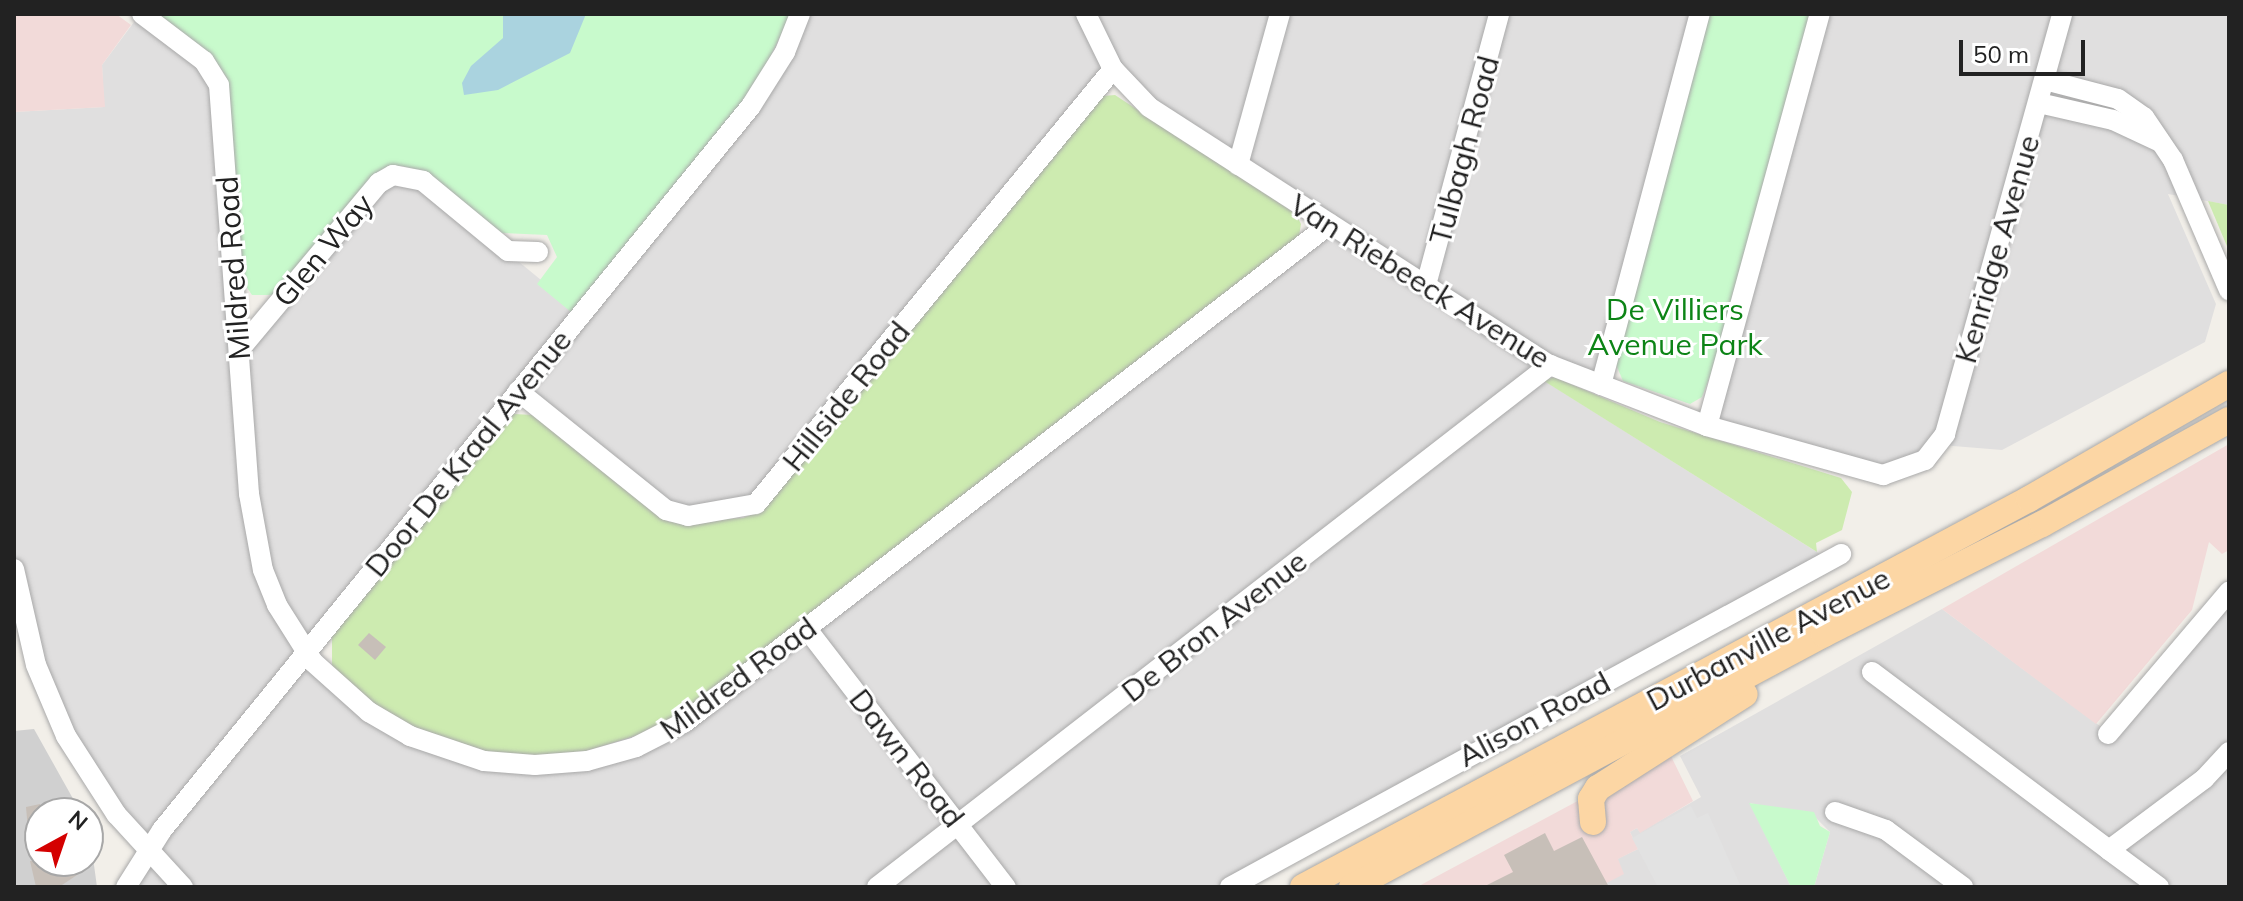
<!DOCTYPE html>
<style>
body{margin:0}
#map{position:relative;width:2243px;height:901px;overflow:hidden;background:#f2efe9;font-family:Mulish,sans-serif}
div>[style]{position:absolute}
.residential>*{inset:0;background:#e0dfdf}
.commercial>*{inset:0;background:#f2dad9}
.religious>*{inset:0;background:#d0d0d0}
.grass>*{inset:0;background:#cdebb0}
.park>*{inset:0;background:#c8facc}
.parking>*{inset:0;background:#e2e2e2}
.water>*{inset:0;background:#aad3df}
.building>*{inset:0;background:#c7bfb8}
.roads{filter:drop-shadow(0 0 2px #a9a9a9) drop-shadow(0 0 2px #a9a9a9)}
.minor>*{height:20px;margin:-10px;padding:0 10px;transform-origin:10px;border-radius:10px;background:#fff}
.major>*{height:26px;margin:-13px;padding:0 13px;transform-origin:13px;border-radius:13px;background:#fcd6a4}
span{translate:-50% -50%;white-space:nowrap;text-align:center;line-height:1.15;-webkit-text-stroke:6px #fff;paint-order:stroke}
.street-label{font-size:30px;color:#222}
.park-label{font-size:30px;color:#0c8416}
.frame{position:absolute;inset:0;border:16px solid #222;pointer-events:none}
.north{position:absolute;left:24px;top:797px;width:80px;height:80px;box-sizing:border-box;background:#fff;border:2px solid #a7a7a7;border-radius:50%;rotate:40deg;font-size:22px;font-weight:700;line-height:32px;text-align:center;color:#222}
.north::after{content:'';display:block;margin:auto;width:28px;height:36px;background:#d40000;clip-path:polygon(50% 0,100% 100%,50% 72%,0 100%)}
.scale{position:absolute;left:1959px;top:40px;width:126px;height:36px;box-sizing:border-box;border:4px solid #222;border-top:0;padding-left:10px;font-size:24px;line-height:28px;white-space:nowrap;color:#222;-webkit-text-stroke:6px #fff;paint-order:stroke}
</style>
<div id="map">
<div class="residential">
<i style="clip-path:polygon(evenodd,140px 14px,210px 68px,238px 351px,381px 185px,422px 182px,541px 280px,538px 284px,801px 14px,1699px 14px,1599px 387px,1574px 377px,1535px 375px,1828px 559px,1227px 887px,125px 887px,144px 850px,81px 764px,14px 574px,14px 112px,104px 107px,102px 65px,140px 14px,1112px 69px,1329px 225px,384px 723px,305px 652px,517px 390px,686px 515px,760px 499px,1112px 69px)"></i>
<i style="clip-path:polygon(1819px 14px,2229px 14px,2229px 205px,2168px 194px,2216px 304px,2205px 342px,2002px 450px,1941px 445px,1909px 470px,1706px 426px)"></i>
<i style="clip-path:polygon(2229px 591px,2229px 887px,1814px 887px,1830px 832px,1815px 817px,1750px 803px,1791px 887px,1599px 887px,1623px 873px,1617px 859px,1638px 849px,1630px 832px,1637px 828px,1640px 832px,1701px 797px,1680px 756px,1942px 609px,2108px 732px)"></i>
</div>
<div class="commercial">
<i style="clip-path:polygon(14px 14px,116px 14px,131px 25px,102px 65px,105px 107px,14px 112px)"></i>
<i style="clip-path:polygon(2229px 444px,2229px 550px,2222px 554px,2209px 542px,2192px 610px,2096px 724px,1942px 609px)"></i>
<i style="clip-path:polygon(1669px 752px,1693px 801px,1640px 833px,1637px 828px,1630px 832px,1638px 849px,1618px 859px,1624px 874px,1599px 887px,1417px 887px)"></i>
</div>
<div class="religious">
<i style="clip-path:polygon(34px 729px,81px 813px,40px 813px,40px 861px,88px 861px,88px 821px,97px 887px,14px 887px,14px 731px)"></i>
</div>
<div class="grass">
<i style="clip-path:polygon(1115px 95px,1296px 214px,1301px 224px,1299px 236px,685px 712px,644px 733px,580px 753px,528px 757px,476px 750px,426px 735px,381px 711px,332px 667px,332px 634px,514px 414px,533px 415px,669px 522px,743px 518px,760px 511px,1103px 96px)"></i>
<i style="clip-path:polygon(2208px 201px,2229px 205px,2229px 251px)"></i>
<i style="clip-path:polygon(1554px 377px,1660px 422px,1841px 478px,1852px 492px,1842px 530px,1816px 543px,1817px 552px,1544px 381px)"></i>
</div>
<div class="park">
<i style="clip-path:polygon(157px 14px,791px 14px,758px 82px,571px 312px,537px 284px,557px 257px,547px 235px,502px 233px,425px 173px,402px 166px,392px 167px,275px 295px,252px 295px,242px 280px,227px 78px,212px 56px)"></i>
<i style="clip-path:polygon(1709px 14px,1811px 14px,1712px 371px,1702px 397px,1690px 404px,1623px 381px,1615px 362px)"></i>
<i style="clip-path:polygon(1749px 803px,1814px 812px,1820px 826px,1830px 832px,1814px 887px,1791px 887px)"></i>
</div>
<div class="parking">
<i style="clip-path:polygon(1691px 806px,1697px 818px,1708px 813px,1741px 887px,1658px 887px,1632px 838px)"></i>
</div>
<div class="water">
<i style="clip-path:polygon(503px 14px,586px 14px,570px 53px,498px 90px,464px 95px,462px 83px,471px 66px,503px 38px)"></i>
</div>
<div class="building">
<i style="clip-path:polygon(369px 633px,386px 647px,375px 660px,358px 645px)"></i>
<i style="clip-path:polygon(40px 804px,40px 854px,30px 854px,26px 807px)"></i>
<i style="clip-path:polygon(1545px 833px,1554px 851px,1582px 837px,1609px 887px,1483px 887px,1513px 872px,1504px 855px)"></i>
<i style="clip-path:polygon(30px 861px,78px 861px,83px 871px,59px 887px,36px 887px)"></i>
</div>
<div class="roads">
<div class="minor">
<i style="left:142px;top:14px;width:78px;rotate:37.2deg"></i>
<i style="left:204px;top:61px;width:28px;rotate:58deg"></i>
<i style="left:219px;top:85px;width:410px;rotate:85.8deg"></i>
<i style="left:249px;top:494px;width:77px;rotate:79.6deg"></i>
<i style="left:263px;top:570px;width:38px;rotate:68deg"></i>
<i style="left:277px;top:605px;width:67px;rotate:57.7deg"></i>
<i style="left:313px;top:662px;width:75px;rotate:41.8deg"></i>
<i style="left:369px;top:712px;width:48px;rotate:30.3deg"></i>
<i style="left:410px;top:736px;width:78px;rotate:18.7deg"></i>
<i style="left:484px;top:761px;width:51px;rotate:4.5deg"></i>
<i style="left:535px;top:765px;width:52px;rotate:-4.4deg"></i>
<i style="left:587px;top:761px;width:51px;rotate:-15.9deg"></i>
<i style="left:636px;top:747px;width:55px;rotate:-27deg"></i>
<i style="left:685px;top:722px;width:815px;rotate:-37.67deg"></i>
<i style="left:1086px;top:14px;width:61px;rotate:63.9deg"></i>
<i style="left:1113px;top:69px;width:52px;rotate:46.5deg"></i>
<i style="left:1149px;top:107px;width:477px;rotate:32.8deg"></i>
<i style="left:1550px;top:365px;width:168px;rotate:21.2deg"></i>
<i style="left:1707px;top:426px;width:183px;rotate:15.6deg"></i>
<i style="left:1883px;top:475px;width:45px;rotate:-19.7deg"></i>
<i style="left:1925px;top:460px;width:33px;rotate:-52deg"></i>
<i style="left:1945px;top:434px;width:436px;rotate:-74.4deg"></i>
<i style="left:2045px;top:80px;width:75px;rotate:14.6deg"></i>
<i style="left:2118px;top:99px;width:32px;rotate:35deg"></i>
<i style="left:2144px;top:117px;width:52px;rotate:56deg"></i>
<i style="left:2173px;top:160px;width:142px;rotate:66.7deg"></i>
<i style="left:2039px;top:103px;width:76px;rotate:12.9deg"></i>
<i style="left:2113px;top:120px;width:52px;rotate:25.1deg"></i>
<i style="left:1238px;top:165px;width:157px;rotate:-74.5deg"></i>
<i style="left:1426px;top:285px;width:281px;rotate:-74.9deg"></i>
<i style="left:240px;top:349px;width:217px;rotate:-50.1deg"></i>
<i style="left:379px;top:183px;width:16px;rotate:-30deg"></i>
<i style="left:393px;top:175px;width:31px;rotate:11deg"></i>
<i style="left:423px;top:181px;width:110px;rotate:39.5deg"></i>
<i style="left:508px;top:251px;width:30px;rotate:2deg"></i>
<i style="left:1601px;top:385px;width:384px;rotate:-75.1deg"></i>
<i style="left:518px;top:391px;width:190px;rotate:38.8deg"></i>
<i style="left:666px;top:510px;width:23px;rotate:15deg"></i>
<i style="left:688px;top:516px;width:69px;rotate:-10deg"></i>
<i style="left:756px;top:504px;width:563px;rotate:-50.62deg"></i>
<i style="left:1707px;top:426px;width:427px;rotate:-74.7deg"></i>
<i style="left:14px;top:569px;width:98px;rotate:77.1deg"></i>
<i style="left:36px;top:665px;width:77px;rotate:67.1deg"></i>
<i style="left:66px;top:736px;width:93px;rotate:57.3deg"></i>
<i style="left:116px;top:814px;width:99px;rotate:47.5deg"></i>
<i style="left:807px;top:629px;width:326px;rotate:52.4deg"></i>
<i style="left:1872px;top:672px;width:296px;rotate:36.9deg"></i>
<i style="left:2108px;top:734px;width:187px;rotate:-49.6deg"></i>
<i style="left:1835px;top:812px;width:54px;rotate:19.4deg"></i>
<i style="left:1886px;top:830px;width:96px;rotate:36.5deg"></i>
<i style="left:126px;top:887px;width:67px;rotate:-57.7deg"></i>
<i style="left:162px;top:830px;width:933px;rotate:-50.87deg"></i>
<i style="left:751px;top:106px;width:64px;rotate:-57.8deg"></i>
<i style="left:785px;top:52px;width:41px;rotate:-68.5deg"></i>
<i style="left:877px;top:887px;width:852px;rotate:-37.8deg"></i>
<i style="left:1230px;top:887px;width:696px;rotate:-28.59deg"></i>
<i style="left:2159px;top:887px;width:62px;rotate:-143.5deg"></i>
<i style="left:2109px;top:850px;width:119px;rotate:-36.8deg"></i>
<i style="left:2204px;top:779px;width:37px;rotate:-47deg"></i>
</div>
<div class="major">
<i style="left:1593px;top:822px;width:23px;rotate:-95deg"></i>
<i style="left:1591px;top:799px;width:13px;rotate:-58deg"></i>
<i style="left:1598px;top:788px;width:174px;rotate:-32.6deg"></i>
<i style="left:1303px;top:887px;width:823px;rotate:-28.12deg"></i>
<i style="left:2029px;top:499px;width:231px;rotate:-29.9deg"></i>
<i style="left:1352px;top:887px;width:536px;rotate:-28.19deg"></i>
<i style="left:1824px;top:634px;width:244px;rotate:-26.8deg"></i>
<i style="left:2042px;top:524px;width:214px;rotate:-29.1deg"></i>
</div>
</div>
<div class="street-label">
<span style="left:1464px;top:150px;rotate:-75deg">Tulbagh Road</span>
<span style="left:1997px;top:249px;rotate:-74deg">Kenridge Avenue</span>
<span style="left:323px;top:250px;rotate:-50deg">Glen Way</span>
<span style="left:233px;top:268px;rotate:-94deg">Mildred Road</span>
<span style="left:1420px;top:281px;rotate:32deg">Van Riebeeck Avenue</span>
<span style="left:846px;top:396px;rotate:-51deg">Hillside Road</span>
<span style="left:468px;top:453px;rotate:-51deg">Door De Kraal Avenue</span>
<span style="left:1214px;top:626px;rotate:-38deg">De Bron Avenue</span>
<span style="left:1768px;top:639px;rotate:-28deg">Durbanville Avenue</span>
<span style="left:738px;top:678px;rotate:-36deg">Mildred Road</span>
<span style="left:1534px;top:719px;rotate:-28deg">Alison Road</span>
<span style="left:907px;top:758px;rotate:52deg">Dawn Road</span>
</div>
<div class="park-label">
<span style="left:1675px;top:326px">De Villiers<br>Avenue Park</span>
</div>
<div class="frame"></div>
<div class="north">N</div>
<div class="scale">50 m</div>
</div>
